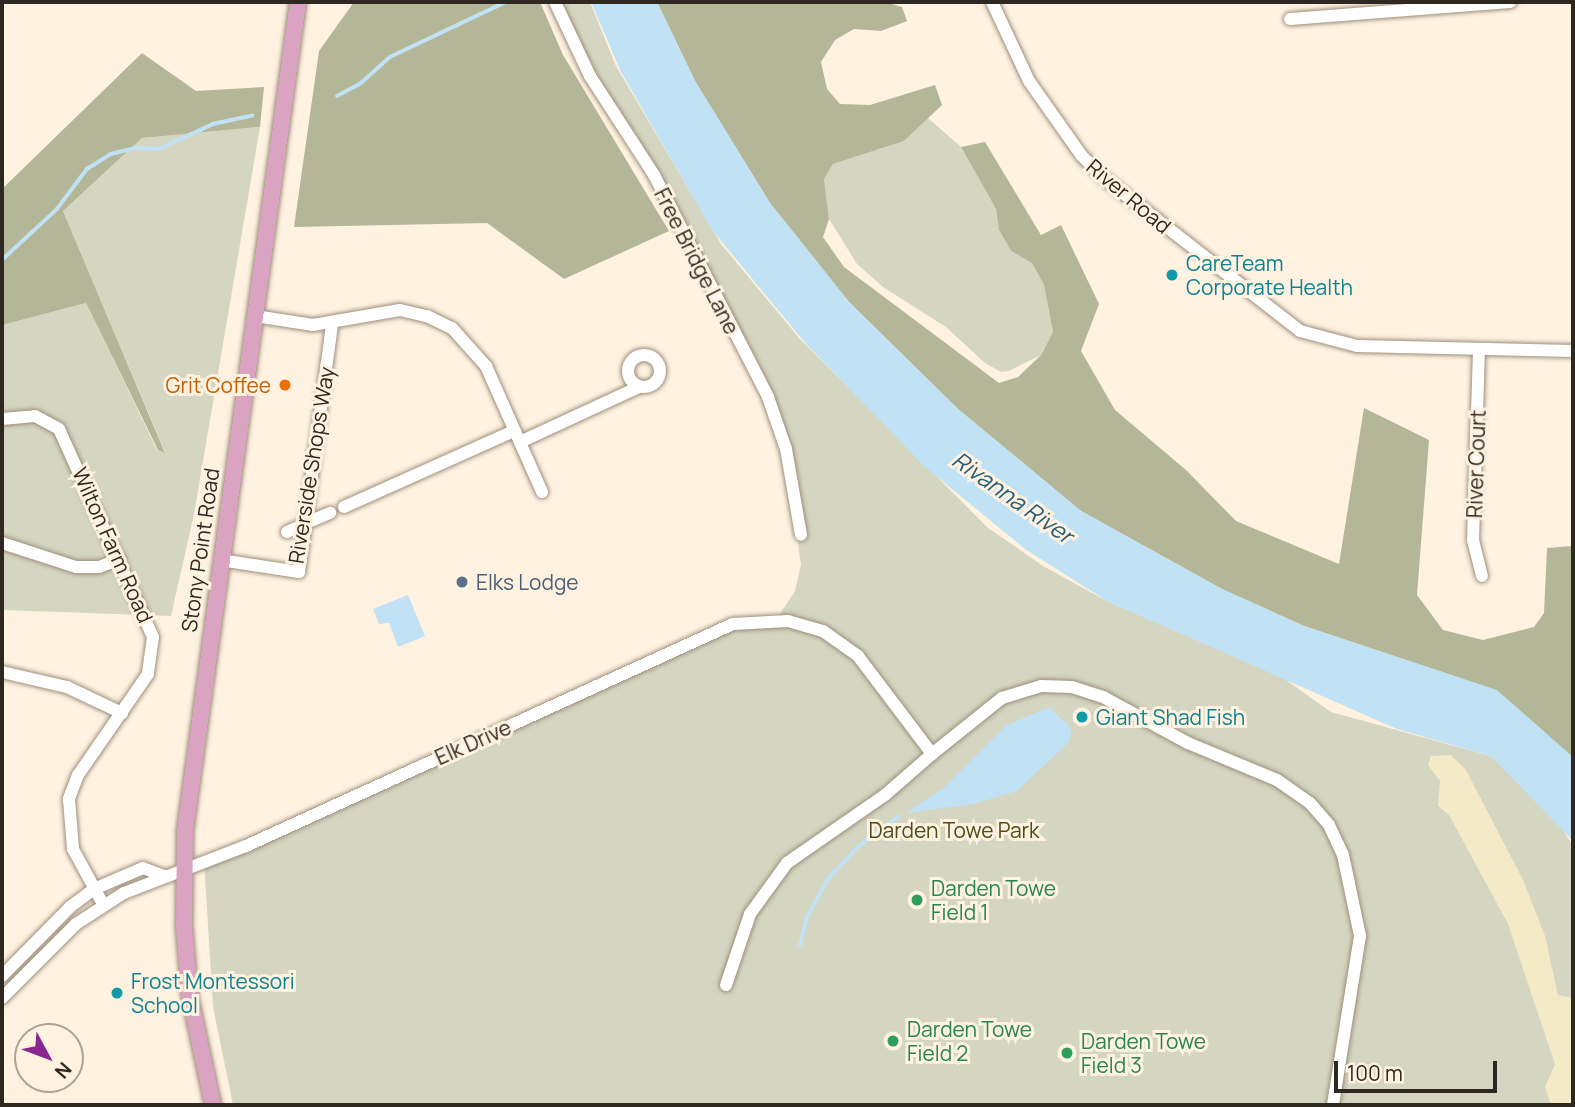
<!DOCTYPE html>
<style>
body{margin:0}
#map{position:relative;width:1575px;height:1107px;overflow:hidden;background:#fff2e1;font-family:Manrope,sans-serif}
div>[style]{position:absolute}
.green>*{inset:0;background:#d4d6c1}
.forest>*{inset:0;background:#b3b697}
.sand>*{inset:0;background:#f4eac5}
.water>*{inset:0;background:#c1e1f4}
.stream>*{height:3.5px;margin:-1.75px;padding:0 1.75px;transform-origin:1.75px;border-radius:1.75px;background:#c1e1f4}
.roads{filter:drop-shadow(0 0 2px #9d8f7b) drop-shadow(0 0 2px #9d8f7b)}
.minor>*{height:12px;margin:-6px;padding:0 6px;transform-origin:6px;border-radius:6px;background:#fff}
.minor>.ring{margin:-6px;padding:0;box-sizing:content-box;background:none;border:12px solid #fff;border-radius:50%}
.major>*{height:16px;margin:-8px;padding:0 8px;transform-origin:8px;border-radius:8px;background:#daa3c1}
.dots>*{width:19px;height:19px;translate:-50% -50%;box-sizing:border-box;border:4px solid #fff2e1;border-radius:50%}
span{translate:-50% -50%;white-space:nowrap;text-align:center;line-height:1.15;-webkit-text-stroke:6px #fff2e1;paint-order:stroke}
.street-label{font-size:21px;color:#2e2820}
.culture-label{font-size:21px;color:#0d838f}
.left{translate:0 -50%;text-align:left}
.food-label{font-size:21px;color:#c56008}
.right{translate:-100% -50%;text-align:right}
.service-label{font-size:21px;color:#4e5e75}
.park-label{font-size:21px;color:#4c4e1a}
.leisure-label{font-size:21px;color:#27864d}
.water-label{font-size:23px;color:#285e7a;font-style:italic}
.frame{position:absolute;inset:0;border:4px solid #2e2820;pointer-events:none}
.north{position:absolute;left:14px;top:1023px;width:70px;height:70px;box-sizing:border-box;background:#fff2e1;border:2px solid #aba194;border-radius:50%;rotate:131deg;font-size:19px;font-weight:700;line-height:28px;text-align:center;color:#2e2820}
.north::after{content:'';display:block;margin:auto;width:24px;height:32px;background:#8a278f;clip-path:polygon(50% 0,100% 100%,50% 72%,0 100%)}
.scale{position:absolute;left:1334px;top:1061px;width:163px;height:32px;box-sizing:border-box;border:4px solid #2e2820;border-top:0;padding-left:9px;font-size:21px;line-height:24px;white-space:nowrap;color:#2e2820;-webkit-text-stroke:5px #fff2e1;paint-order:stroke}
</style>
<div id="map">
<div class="green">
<i style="clip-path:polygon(554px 2px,590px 2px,616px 66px,721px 244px,800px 339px,987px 527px,1043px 566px,1107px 601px,1282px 677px,1331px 712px,1491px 756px,1558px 822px,1573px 846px,1573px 1105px,233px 1105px,213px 1007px,204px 860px,725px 626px,776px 620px,795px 591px,801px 565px,786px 459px,749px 363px)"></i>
<i style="clip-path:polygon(928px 118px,961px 147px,996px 209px,999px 230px,1011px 251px,1032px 263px,1044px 285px,1053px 332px,1041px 355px,1009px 371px,1001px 372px,985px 363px,946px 327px,883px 287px,857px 264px,829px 219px,824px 179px,833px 164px,904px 141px)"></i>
<i style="clip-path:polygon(260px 127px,194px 514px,171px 616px,2px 610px,2px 325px,86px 303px,157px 450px,165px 452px,63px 211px,142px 138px)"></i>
</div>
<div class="forest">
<i style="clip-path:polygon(354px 2px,540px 2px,563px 55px,669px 231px,564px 279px,487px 223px,294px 227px,319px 51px)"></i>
<i style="clip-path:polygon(657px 2px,885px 2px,902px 7px,907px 21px,881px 31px,854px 29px,835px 40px,821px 62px,827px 89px,840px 104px,870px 105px,935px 85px,942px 105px,904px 141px,833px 164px,824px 179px,829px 219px,823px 237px,844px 267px,999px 383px,1018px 377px,1041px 355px,1053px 332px,1044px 285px,1032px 263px,1011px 251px,999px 230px,996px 209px,961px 147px,985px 142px,1041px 235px,1061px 225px,1099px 304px,1081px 351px,1115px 410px,1186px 470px,1236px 521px,1339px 564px,1364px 408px,1429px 440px,1417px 595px,1443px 630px,1483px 640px,1534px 627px,1544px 613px,1547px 548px,1573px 546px,1573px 757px,1463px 679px,1304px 626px,1222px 589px,1081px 511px,958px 409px,849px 302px,770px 203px,695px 81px)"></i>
<i style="clip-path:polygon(142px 53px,196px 91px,264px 87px,260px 127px,142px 138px,63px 211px,165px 453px,158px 450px,86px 303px,2px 325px,2px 189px)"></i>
</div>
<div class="sand">
<i style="clip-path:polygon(1451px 755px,1466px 770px,1523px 880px,1545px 936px,1558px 995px,1573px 998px,1573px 1105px,1551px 1105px,1545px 1087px,1555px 1064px,1508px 924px,1449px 815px,1438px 806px,1440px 781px,1428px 765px,1431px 756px)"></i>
</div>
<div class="water">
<i style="clip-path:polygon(591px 2px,657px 2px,695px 81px,770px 203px,849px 302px,958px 409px,1081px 511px,1222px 589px,1304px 626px,1497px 690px,1573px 757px,1573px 841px,1491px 756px,1397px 729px,1107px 601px,1025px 549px,924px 466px,806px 344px,712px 230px,621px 72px)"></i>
<i style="clip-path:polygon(408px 595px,425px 636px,398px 647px,389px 623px,379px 624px,373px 609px)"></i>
<i style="clip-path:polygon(1049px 707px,1071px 728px,1070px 741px,1017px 791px,973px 804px,906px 813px,945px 787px,1007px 725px)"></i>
</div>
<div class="stream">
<i style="left:337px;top:96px;width:26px;rotate:-28deg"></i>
<i style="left:360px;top:84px;width:40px;rotate:-42deg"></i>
<i style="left:390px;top:57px;width:128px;rotate:-25.4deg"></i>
<i style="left:2px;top:260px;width:75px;rotate:-42.8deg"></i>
<i style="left:57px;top:209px;width:50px;rotate:-53.1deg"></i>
<i style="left:87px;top:169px;width:28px;rotate:-32deg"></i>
<i style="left:111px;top:154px;width:25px;rotate:-14deg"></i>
<i style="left:135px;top:148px;width:24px;rotate:2deg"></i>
<i style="left:159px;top:149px;width:60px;rotate:-24.8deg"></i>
<i style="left:213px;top:124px;width:40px;rotate:-12deg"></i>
<i style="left:800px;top:945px;width:29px;rotate:-76deg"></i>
<i style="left:807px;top:917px;width:43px;rotate:-61.1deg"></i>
<i style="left:828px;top:879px;width:45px;rotate:-46.8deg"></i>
<i style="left:859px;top:846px;width:49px;rotate:-36.6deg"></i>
</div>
<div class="roads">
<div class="minor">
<i style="left:555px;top:2px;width:82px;rotate:64.7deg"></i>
<i style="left:590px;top:76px;width:118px;rotate:57.1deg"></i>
<i style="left:654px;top:175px;width:250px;rotate:62.8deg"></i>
<i style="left:768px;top:397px;width:55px;rotate:70.9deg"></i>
<i style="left:786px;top:449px;width:87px;rotate:80.1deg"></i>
<i style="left:992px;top:2px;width:87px;rotate:64.9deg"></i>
<i style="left:1029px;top:81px;width:92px;rotate:54.8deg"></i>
<i style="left:1082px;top:156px;width:33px;rotate:45deg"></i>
<i style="left:1105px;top:179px;width:247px;rotate:37.9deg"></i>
<i style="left:1300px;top:331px;width:59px;rotate:14.7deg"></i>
<i style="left:1357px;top:346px;width:216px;rotate:1.3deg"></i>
<i style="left:1290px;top:19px;width:221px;rotate:-4.4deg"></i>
<i style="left:255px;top:316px;width:59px;rotate:8.8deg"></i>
<i style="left:313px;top:325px;width:88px;rotate:-9.8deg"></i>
<i style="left:400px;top:310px;width:28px;rotate:13deg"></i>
<i style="left:427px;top:316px;width:28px;rotate:26deg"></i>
<i style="left:452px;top:328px;width:51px;rotate:48.2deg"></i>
<i style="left:486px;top:366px;width:138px;rotate:66deg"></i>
<i style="left:1479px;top:350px;width:190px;rotate:91.8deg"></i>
<i style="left:1473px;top:540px;width:37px;rotate:76deg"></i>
<i class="ring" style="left:628px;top:355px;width:20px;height:20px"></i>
<i style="left:2px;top:419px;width:33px;rotate:-5deg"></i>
<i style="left:35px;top:416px;width:27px;rotate:28deg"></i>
<i style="left:59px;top:429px;width:228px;rotate:65.7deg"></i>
<i style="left:153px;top:637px;width:37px;rotate:98deg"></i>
<i style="left:148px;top:674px;width:123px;rotate:124.7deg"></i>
<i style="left:78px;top:775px;width:26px;rotate:111deg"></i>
<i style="left:69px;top:799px;width:50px;rotate:85.4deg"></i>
<i style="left:73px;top:849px;width:63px;rotate:61.4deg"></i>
<i style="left:520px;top:442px;width:131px;rotate:-24.8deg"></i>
<i style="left:344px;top:507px;width:186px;rotate:-24.1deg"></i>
<i style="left:311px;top:521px;width:21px;rotate:-23deg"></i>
<i style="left:287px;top:532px;width:12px;rotate:-24deg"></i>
<i style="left:2px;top:543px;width:78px;rotate:18deg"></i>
<i style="left:76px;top:567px;width:23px"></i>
<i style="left:99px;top:567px;width:22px;rotate:-21deg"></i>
<i style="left:220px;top:560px;width:80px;rotate:8.6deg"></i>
<i style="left:299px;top:572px;width:250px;rotate:-82.4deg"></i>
<i style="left:2px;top:672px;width:67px;rotate:13deg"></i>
<i style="left:67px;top:687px;width:61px;rotate:25.3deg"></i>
<i style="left:2px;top:976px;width:97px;rotate:-45.4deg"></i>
<i style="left:70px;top:907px;width:30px;rotate:-37deg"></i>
<i style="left:94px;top:889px;width:53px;rotate:-23.2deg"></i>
<i style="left:143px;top:868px;width:22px;rotate:21deg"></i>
<i style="left:726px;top:985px;width:75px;rotate:-71.3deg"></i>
<i style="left:750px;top:914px;width:63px;rotate:-54deg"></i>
<i style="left:787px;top:863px;width:119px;rotate:-34.8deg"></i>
<i style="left:885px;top:795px;width:62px;rotate:-41.1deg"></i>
<i style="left:2px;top:998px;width:105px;rotate:-45deg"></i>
<i style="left:76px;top:924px;width:57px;rotate:-32.9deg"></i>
<i style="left:124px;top:893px;width:131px;rotate:-21.1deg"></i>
<i style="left:246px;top:846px;width:535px;rotate:-24.51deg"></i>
<i style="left:733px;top:624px;width:55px;rotate:-3.1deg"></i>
<i style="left:788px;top:621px;width:36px;rotate:16deg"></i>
<i style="left:823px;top:631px;width:43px;rotate:35.5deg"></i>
<i style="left:858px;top:656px;width:123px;rotate:52.9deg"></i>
<i style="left:932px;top:754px;width:90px;rotate:-38.7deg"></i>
<i style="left:1002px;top:698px;width:41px;rotate:-17.1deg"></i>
<i style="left:1041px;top:686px;width:31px;rotate:2deg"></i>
<i style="left:1072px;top:687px;width:35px;rotate:18deg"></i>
<i style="left:1105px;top:698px;width:94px;rotate:28.5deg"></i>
<i style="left:1188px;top:743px;width:96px;rotate:22.6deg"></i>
<i style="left:1277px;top:780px;width:40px;rotate:34.9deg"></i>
<i style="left:1310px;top:803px;width:29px;rotate:49deg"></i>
<i style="left:1329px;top:825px;width:33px;rotate:65deg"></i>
<i style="left:1343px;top:855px;width:83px;rotate:78.1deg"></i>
<i style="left:1360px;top:936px;width:171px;rotate:99.1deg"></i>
</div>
<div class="major">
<i style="left:213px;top:1105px;width:109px;rotate:-102.1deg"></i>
<i style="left:190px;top:998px;width:71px;rotate:-94.8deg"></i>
<i style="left:184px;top:927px;width:96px;rotate:-89.4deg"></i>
<i style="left:185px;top:831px;width:837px;rotate:-82.24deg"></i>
</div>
</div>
<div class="dots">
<i style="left:1172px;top:275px;background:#0f9aa8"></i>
<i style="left:285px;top:385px;background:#e8710a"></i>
<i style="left:462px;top:582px;background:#5c6f8a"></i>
<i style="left:1082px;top:717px;background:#0f9aa8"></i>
<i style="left:917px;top:900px;background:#2e9e5b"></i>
<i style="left:117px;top:993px;background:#0f9aa8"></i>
<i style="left:893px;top:1041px;background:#2e9e5b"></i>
<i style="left:1067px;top:1053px;background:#2e9e5b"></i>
</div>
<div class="street-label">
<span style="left:1129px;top:196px;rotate:40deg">River Road</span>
<span style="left:697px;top:261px;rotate:63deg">Free Bridge Lane</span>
<span style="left:1476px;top:464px;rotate:-88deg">River Court</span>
<span style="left:311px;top:465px;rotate:-81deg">Riverside Shops Way</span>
<span style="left:113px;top:545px;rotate:66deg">Wilton Farm Road</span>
<span style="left:200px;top:550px;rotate:-82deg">Stony Point Road</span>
<span style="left:473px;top:742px;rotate:-24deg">Elk Drive</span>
</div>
<div class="culture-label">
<span class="left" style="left:1186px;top:275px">CareTeam<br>Corporate Health</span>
<span class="left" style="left:1096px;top:717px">Giant Shad Fish</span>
<span class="left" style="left:131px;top:993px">Frost Montessori<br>School</span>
</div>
<div class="food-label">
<span class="right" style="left:271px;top:385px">Grit Coffee</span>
</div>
<div class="service-label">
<span class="left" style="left:476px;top:582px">Elks Lodge</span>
</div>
<div class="park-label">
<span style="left:954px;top:830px">Darden Towe Park</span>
</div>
<div class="leisure-label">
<span class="left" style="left:931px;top:900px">Darden Towe<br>Field 1</span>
<span class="left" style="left:907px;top:1041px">Darden Towe<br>Field 2</span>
<span class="left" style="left:1081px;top:1053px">Darden Towe<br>Field 3</span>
</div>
<div class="water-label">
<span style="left:1013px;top:497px;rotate:35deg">Rivanna River</span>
</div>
<div class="frame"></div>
<div class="north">N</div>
<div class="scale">100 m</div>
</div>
